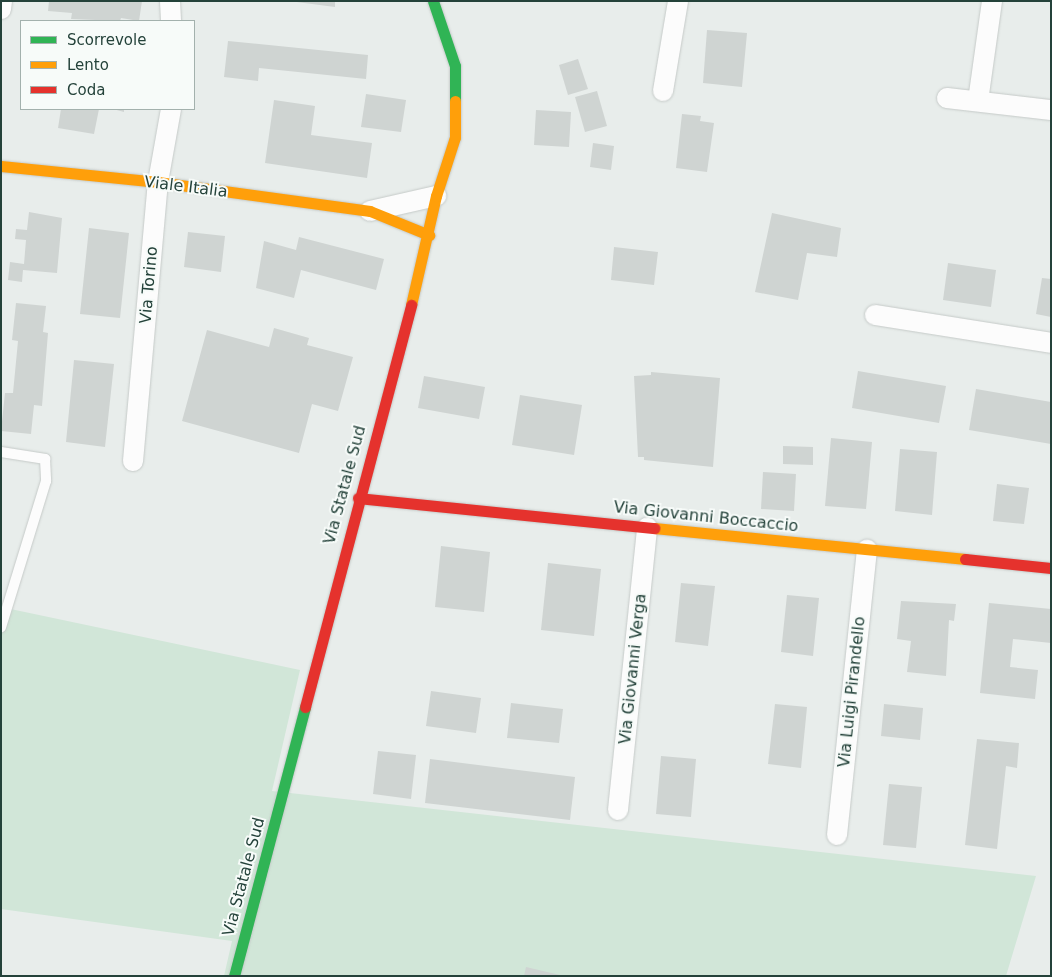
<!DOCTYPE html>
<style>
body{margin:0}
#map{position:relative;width:1052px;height:977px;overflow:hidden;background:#e8edeb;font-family:"DejaVu Sans",sans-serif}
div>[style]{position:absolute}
.green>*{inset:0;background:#d1e6d8}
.building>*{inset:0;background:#cfd4d2}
.roads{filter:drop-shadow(0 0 1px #c5cac8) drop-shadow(0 0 1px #c5cac8)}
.lane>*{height:10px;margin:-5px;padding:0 5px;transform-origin:5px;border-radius:5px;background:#fcfcfc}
.street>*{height:20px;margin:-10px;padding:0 10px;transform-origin:10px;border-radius:10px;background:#fcfcfc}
.fast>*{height:11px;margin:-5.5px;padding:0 5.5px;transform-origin:5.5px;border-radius:5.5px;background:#30b455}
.slow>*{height:11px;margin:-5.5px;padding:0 5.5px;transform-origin:5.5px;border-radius:5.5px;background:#ff9f0a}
.jam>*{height:11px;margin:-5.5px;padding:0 5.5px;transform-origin:5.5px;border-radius:5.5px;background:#e5322d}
span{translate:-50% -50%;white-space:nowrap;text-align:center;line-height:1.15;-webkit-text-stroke:4px #f7fbf9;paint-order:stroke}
.street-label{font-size:16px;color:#24423a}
.frame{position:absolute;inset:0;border:2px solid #24423a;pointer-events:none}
.legend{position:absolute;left:20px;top:20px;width:175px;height:90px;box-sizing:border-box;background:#f7fbf9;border:1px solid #a3b1ad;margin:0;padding:6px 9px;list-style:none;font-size:15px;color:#24423a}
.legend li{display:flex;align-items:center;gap:10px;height:25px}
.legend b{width:25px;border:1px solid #a3b1ad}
</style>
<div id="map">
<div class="green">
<i style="clip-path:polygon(1px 607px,300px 670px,272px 791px,1036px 876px,1006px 976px,224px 976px,232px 941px,1px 909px)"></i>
</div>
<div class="building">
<i style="clip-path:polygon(49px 1px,142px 1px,139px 21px,121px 18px,120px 21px,71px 19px,72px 13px,48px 11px)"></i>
<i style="clip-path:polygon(289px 1px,335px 1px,335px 7px)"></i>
<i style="clip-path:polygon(707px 30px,747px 33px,742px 87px,703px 83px)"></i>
<i style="clip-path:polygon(228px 41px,368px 55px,366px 79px,259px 68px,258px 81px,224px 77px)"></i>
<i style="clip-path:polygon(578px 59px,588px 89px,568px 95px,559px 65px)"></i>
<i style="clip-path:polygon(597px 91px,607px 126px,585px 132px,575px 97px)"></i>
<i style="clip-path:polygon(366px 94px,406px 100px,401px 132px,361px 127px)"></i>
<i style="clip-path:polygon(274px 100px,315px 106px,311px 135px,372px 143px,367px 178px,265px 163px)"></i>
<i style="clip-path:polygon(61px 109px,99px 109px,94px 134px,58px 128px)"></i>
<i style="clip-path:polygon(113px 109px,124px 109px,124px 112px)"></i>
<i style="clip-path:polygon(536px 110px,571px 112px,569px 147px,534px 145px)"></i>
<i style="clip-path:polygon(682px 114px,701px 116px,700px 121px,714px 123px,707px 172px,676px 168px)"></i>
<i style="clip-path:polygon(593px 143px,614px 146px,611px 170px,590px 167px)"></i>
<i style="clip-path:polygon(29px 212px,62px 218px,57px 273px,23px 270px,22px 282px,8px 280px,10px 262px,24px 264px,26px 240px,15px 239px,16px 229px,27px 230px)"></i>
<i style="clip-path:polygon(772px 213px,841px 228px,837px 257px,807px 253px,798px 300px,755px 292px)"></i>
<i style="clip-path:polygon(89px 228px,129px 233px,120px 318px,80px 314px)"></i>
<i style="clip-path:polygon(188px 232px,225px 236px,221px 272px,184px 267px)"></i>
<i style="clip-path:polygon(299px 237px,384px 259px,376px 290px,301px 270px,294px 298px,256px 288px,264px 241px,296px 250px)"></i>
<i style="clip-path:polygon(614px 247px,658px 252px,654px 285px,611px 280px)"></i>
<i style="clip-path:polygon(948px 263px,996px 270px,991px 307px,943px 300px)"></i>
<i style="clip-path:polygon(1042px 278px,1051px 279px,1051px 317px,1036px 314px)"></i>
<i style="clip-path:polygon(16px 303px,46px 306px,43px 332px,48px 333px,42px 406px,34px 405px,31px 434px,1px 431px,5px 393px,13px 393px,18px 341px,12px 340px)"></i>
<i style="clip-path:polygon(274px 328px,309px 338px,307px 345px,353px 357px,338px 411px,312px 404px,299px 453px,182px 421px,207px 330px,269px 347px)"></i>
<i style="clip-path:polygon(74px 360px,114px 364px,105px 447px,66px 442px)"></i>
<i style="clip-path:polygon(858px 371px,946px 386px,939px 423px,852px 408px)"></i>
<i style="clip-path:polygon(651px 372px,720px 378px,713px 467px,644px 460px,644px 457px,638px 457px,634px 376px,651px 375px)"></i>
<i style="clip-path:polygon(424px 376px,485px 387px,479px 419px,418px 408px)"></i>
<i style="clip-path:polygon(976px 389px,1051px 402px,1051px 444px,969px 430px)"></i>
<i style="clip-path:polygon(520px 395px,582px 405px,574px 455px,512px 445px)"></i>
<i style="clip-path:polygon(831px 438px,872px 442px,866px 509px,825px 506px)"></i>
<i style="clip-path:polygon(783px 446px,813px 447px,813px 465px,783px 464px)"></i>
<i style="clip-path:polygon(900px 449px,937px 452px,932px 515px,895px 511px)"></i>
<i style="clip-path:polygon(763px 472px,796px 474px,794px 511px,761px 509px)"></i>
<i style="clip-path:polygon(997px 484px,1029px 488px,1024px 524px,993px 521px)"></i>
<i style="clip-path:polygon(441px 546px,490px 552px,484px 612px,435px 607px)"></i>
<i style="clip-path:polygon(548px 563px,601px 569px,594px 636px,541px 630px)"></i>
<i style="clip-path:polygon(681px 583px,715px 586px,708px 646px,675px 642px)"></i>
<i style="clip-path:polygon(787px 595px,819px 598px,813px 656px,781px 652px)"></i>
<i style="clip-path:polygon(901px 601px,956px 604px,954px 621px,949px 620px,946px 676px,907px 672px,911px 641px,897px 639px)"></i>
<i style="clip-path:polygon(989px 603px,1051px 609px,1051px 643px,1013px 639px,1010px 667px,1038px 670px,1035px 699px,980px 693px)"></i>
<i style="clip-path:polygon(431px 691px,481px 698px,476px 733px,426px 726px)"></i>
<i style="clip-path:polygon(511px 703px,563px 709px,559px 743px,507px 738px)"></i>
<i style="clip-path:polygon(775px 704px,807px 707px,801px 768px,768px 764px)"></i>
<i style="clip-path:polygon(884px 704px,923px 708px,920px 740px,881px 736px)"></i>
<i style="clip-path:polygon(977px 739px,1019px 743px,1017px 768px,1006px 766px,997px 849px,965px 845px)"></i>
<i style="clip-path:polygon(378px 751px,416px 755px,411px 799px,373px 794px)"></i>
<i style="clip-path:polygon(661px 756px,696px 759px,691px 817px,656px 814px)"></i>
<i style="clip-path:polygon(430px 759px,575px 777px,570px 820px,425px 803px)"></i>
<i style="clip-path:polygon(889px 784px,922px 787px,916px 848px,883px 845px)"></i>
<i style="clip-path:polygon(526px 967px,560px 975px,560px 976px,524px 976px)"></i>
</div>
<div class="roads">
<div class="lane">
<i style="left:1px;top:452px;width:45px;rotate:9deg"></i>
<i style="left:45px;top:459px;width:22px;rotate:87deg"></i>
<i style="left:46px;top:481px;width:153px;rotate:107.1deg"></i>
</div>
<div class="street">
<i style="left:170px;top:1px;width:20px;rotate:87deg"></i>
<i style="left:1px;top:9px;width:8px;rotate:-83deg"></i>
<i style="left:663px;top:91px;width:91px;rotate:-80.5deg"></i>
<i style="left:947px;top:98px;width:105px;rotate:6.6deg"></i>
<i style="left:978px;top:101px;width:101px;rotate:-82deg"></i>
<i style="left:370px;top:211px;width:68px;rotate:-12.8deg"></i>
<i style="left:875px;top:315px;width:178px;rotate:9deg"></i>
<i style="left:133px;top:461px;width:280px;rotate:-84.9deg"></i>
<i style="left:158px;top:182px;width:74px;rotate:-79.9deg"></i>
<i style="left:618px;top:810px;width:284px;rotate:-84.1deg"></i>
<i style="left:837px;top:835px;width:287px;rotate:-84deg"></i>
</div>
<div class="fast">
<i style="left:433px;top:1px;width:69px;rotate:71.3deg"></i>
<i style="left:455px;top:66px;width:35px;rotate:90deg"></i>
<i style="left:234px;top:976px;width:278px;rotate:-75.2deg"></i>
</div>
<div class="slow">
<i style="left:1px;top:166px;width:158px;rotate:5.8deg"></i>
<i style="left:158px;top:182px;width:214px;rotate:7.8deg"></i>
<i style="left:370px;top:211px;width:64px;rotate:22.1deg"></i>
<i style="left:411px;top:305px;width:112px;rotate:-77.1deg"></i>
<i style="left:436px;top:196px;width:62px;rotate:-72.1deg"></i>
<i style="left:455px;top:137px;width:36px;rotate:-90deg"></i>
<i style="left:654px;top:528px;width:313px;rotate:5.7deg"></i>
</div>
<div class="jam">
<i style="left:358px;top:498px;width:298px;rotate:5.8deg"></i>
<i style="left:965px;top:559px;width:86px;rotate:6deg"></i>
<i style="left:305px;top:707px;width:416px;rotate:-75.2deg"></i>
</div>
</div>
<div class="street-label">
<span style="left:186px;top:187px;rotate:7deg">Viale Italia</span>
<span style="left:149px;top:285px;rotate:-85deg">Via Torino</span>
<span style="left:345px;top:485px;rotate:-75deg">Via Statale Sud</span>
<span style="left:706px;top:517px;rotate:6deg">Via Giovanni Boccaccio</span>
<span style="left:633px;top:669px;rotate:-84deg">Via Giovanni Verga</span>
<span style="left:852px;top:692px;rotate:-84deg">Via Luigi Pirandello</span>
<span style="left:244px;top:877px;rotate:-75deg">Via Statale Sud</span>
</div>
<div class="frame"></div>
<ul class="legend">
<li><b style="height:6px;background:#30b455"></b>Scorrevole</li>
<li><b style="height:6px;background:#ff9f0a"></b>Lento</li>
<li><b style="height:6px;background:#e5322d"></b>Coda</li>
</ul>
</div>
